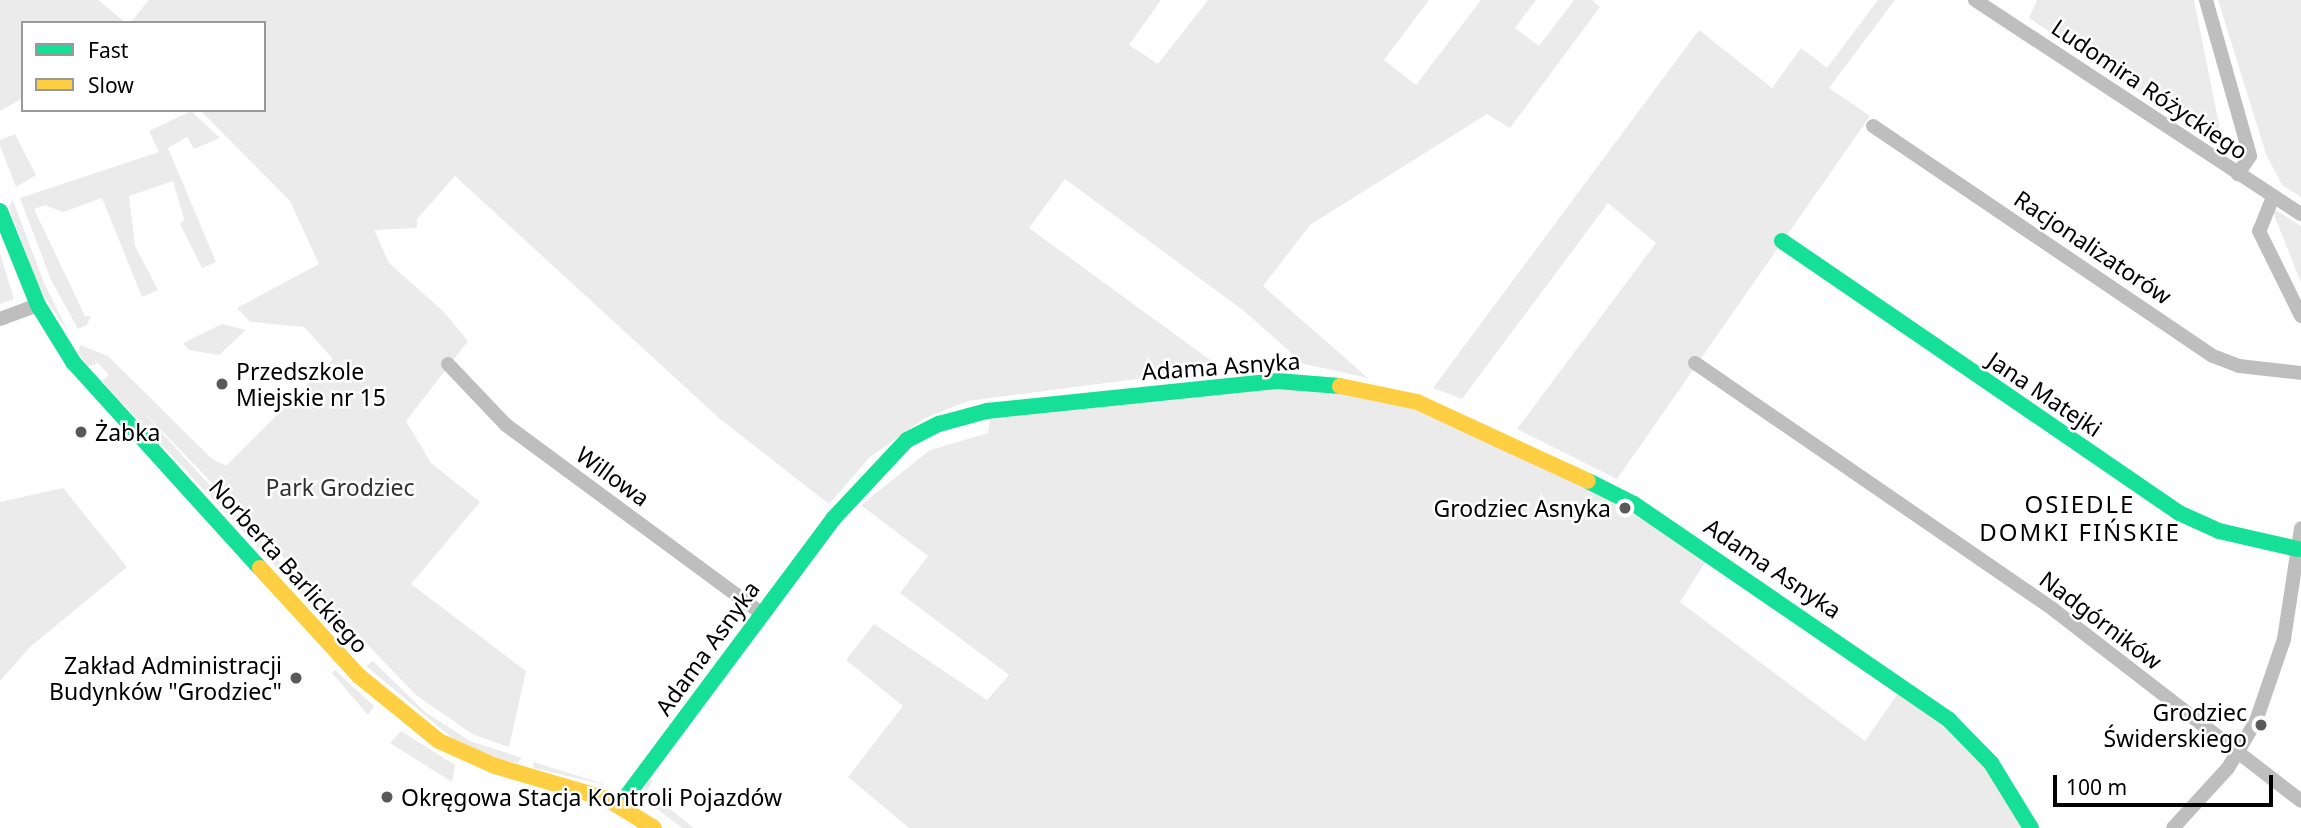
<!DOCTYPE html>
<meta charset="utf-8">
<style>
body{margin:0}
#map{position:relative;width:2301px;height:828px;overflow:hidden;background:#fff;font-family:"Noto Sans",sans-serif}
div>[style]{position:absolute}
.green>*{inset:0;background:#ebebeb}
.street>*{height:14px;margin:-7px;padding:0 7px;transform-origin:7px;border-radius:7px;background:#bebebe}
.fast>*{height:16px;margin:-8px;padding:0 8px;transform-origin:8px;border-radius:8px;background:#16e098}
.slow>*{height:16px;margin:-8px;padding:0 8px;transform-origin:8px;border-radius:8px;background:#ffcf43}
.dots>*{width:19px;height:19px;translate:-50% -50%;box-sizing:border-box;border:4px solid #fff;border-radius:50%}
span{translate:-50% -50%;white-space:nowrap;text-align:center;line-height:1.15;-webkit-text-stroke:5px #fff;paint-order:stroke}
.street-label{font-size:23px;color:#000}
.poi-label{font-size:23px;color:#000}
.left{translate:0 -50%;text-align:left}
.right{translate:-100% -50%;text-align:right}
.park-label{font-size:23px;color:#313131}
.neighbourhood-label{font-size:24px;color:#000;letter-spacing:2px}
.legend{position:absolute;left:21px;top:21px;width:245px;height:91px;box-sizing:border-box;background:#fff;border:2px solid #999;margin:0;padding:9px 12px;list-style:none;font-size:21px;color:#000}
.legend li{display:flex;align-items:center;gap:14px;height:35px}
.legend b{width:35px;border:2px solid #999}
.scale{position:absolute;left:2053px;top:775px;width:220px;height:32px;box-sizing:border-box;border:4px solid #000;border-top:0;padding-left:9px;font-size:21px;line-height:24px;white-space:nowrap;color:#000;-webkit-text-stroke:5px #fff;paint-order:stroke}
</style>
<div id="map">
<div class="green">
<i style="clip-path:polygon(0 0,98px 0,126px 23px,23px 23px,23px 98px,0 111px)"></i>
<i style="clip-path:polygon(149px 0,1161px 0,1129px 45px,1158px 64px,1208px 0,1429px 0,1384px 60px,1416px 85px,1481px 0,1536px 0,1515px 28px,1539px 46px,1574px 0,1592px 0,1600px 7px,1510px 128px,1487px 114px,1310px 225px,1263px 286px,1368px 378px,1304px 364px,1244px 311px,1065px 179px,1029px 228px,1221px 368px,968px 401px,925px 418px,870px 457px,829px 504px,720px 419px,455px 176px,417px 219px,417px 228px,374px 230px,389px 263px,443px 311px,468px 341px,406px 421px,431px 463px,480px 502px,411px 584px,526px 671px,509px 747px,472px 734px,416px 695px,134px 402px,326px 613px,322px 616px,102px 381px,109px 375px,93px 358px,97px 364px,88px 366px,78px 352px,80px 345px,108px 356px,211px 458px,226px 466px,333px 359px,304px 327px,250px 322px,237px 308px,319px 264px,290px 201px,200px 110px,264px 110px,264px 23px,130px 23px)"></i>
<i style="clip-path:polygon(1878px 0,1895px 0,1829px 88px,1870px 116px,1617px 479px,1517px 429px,1656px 243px,1608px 203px,1462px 399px,1433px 388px,1699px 30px,1772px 88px,1801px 48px,1827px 68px)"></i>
<i style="clip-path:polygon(2037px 0,2194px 0,2222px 139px,2216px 144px,2029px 18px)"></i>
<i style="clip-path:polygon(2218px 0,2301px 0,2301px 197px,2282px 185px,2266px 154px)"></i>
<i style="clip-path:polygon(191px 111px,220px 138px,194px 149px,187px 137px,168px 148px,216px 262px,202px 268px,180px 224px,184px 219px,173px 181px,129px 196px,135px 246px,158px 290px,142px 297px,102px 198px,63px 212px,45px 205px,34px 209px,85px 316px,91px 316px,87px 325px,78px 329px,51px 280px,20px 198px,159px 152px,149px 131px)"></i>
<i style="clip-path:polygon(15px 134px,36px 175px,16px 187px,0 146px,0 140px)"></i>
<i style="clip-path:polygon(13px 200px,44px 283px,70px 335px,38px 287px,9px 206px)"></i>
<i style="clip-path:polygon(2271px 207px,2301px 226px,2301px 283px)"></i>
<i style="clip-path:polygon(0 253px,14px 299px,0 304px)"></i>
<i style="clip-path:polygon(222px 324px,246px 330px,219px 355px,189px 350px,183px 343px)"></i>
<i style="clip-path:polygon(1275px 389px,1320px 390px,1409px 408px,1583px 485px,1708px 558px,1680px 602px,1865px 741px,1901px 689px,1952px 729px,1993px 775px,2024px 828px,909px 828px,848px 777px,903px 706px,846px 660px,874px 624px,987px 700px,1009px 675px,900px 593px,928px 556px,861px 505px,930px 450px,988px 433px,990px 419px)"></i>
<i style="clip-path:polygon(63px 488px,127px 567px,30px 647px,0 681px,0 502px)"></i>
<i style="clip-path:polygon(373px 661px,425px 712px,470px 741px,522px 758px,517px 763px,504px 761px,457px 742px,366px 666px)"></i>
<i style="clip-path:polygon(335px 670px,374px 706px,368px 715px,332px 673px)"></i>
<i style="clip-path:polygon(401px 731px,455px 765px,452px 782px,390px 743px)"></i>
<i style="clip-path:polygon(533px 762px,582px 777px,609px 786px,534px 768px)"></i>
<i style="clip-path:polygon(649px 779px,653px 781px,647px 791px,694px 828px,682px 828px,641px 797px)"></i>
</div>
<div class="street">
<i style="left:1975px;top:0;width:390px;rotate:33.3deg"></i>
<i style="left:2206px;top:0;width:162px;rotate:74.2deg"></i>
<i style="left:2250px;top:156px;width:22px;rotate:124deg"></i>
<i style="left:1873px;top:126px;width:410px;rotate:34.1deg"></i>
<i style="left:2213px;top:356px;width:28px;rotate:21deg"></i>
<i style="left:2239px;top:366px;width:62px;rotate:6.4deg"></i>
<i style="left:2273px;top:197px;width:37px;rotate:112deg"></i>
<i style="left:2259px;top:231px;width:95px;rotate:63.7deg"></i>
<i style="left:0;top:319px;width:40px;rotate:-20.2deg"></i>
<i style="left:1695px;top:363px;width:436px;rotate:34.5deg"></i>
<i style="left:2054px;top:610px;width:312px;rotate:37.7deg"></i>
<i style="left:448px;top:364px;width:84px;rotate:46.4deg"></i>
<i style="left:506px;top:425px;width:317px;rotate:36.4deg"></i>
<i style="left:2173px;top:828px;width:81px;rotate:-47.5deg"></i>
<i style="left:2228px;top:768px;width:55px;rotate:-59.2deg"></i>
<i style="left:2256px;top:721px;width:87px;rotate:-71.1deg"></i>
<i style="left:2284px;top:639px;width:112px;rotate:-81.3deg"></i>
</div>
<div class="fast">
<i style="left:0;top:211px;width:101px;rotate:68deg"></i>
<i style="left:38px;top:305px;width:67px;rotate:58.4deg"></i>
<i style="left:73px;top:362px;width:278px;rotate:47.8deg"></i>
<i style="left:1782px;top:241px;width:481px;rotate:34.4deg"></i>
<i style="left:2179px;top:513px;width:44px;rotate:24.2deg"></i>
<i style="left:2219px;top:531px;width:81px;rotate:12.8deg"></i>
<i style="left:1588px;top:481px;width:51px;rotate:26.6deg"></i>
<i style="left:1634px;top:504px;width:382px;rotate:34.4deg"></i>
<i style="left:1949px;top:720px;width:60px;rotate:45.7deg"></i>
<i style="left:1991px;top:763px;width:76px;rotate:58.4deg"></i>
<i style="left:620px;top:805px;width:357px;rotate:-53.3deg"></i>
<i style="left:833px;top:519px;width:108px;rotate:-46.9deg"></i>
<i style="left:907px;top:440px;width:36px;rotate:-27deg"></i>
<i style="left:939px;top:424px;width:50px;rotate:-15.2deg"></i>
<i style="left:987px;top:411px;width:292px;rotate:-5.9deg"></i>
<i style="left:1277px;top:381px;width:63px;rotate:4.5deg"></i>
</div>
<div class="slow">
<i style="left:1340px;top:386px;width:79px;rotate:11.7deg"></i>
<i style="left:1417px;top:402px;width:188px;rotate:24.8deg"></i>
<i style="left:260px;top:568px;width:147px;rotate:47.5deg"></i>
<i style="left:359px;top:676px;width:103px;rotate:39.1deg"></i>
<i style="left:439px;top:741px;width:61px;rotate:24.1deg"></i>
<i style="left:495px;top:766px;width:117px;rotate:16.4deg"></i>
<i style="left:607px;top:799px;width:55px;rotate:31.7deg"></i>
</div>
<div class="dots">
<i style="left:222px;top:384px;background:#595959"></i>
<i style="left:81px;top:432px;background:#595959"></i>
<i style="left:1625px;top:508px;background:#595959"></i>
<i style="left:296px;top:678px;background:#595959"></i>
<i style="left:2261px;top:725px;background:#595959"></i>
<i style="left:387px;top:797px;background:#595959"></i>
</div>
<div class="street-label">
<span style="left:2150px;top:89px;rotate:34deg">Ludomira Różyckiego</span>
<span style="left:2093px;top:247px;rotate:34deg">Racjonalizatorów</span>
<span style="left:1221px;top:366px;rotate:-4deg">Adama Asnyka</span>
<span style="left:2045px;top:394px;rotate:34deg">Jana Matejki</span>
<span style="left:613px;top:476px;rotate:36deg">Willowa</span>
<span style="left:289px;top:566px;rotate:48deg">Norberta Barlickiego</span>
<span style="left:1773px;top:568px;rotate:34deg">Adama Asnyka</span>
<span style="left:2101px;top:620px;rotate:37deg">Nadgórników</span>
<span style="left:707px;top:648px;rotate:-54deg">Adama Asnyka</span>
</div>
<div class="poi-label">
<span class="left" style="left:236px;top:384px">Przedszkole<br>Miejskie nr 15</span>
<span class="left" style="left:95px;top:432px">Żabka</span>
<span class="right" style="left:1611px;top:508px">Grodziec Asnyka</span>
<span class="right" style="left:282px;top:678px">Zakład Administracji<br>Budynków "Grodziec"</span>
<span class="right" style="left:2247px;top:725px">Grodziec<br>Świderskiego</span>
<span class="left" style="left:401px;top:797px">Okręgowa Stacja Kontroli Pojazdów</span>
</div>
<div class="park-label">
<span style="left:340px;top:487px">Park Grodziec</span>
</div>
<div class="neighbourhood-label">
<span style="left:2080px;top:518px">OSIEDLE<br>DOMKI FIŃSKIE</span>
</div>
<ul class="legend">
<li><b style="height:9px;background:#16e098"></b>Fast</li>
<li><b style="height:9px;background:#ffcf43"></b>Slow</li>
</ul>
<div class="scale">100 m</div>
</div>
